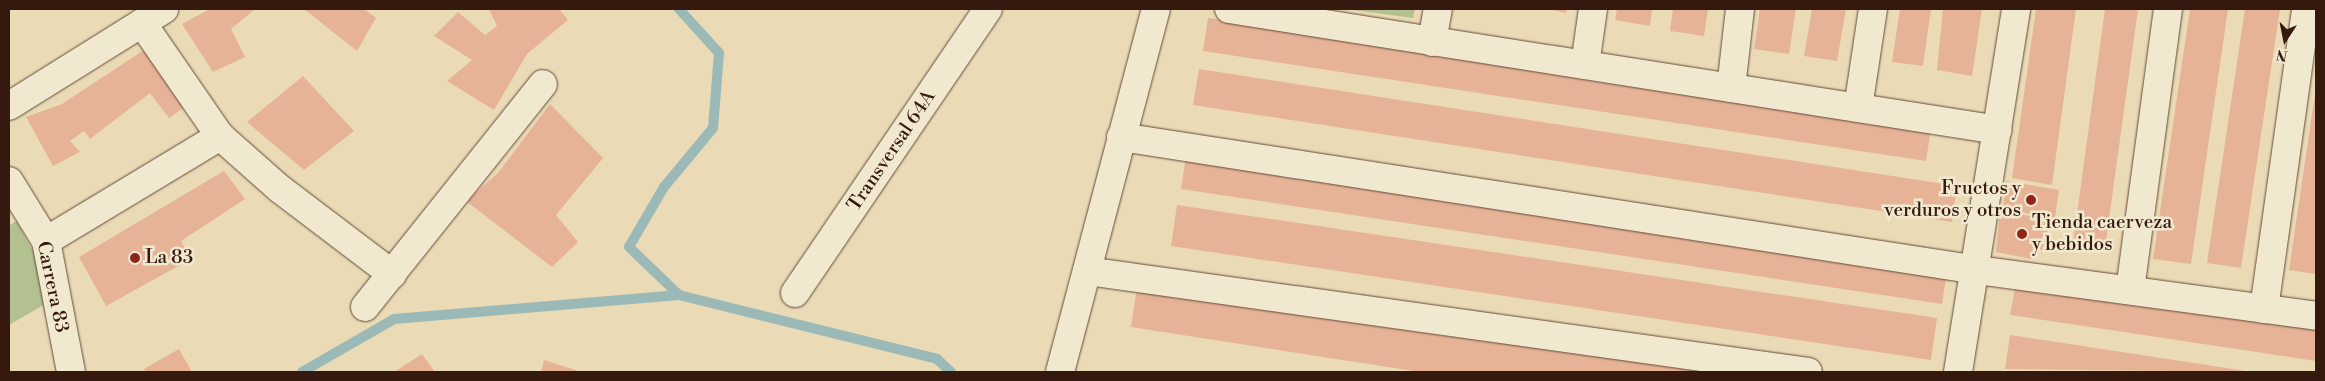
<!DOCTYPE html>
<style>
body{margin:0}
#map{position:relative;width:2325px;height:381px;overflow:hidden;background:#eadbb6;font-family:"Libre Bodoni",serif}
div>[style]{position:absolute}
.green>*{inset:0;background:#b3c191}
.stream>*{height:10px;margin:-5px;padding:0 5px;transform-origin:5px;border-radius:5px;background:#9bb9b7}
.building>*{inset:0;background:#e7b397}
.roads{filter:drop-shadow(0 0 1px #634a38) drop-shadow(0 0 1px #634a38)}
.minor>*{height:28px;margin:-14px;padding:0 14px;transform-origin:14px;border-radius:14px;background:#f1e8d0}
.dots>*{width:14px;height:14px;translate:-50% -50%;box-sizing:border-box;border:2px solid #f1e8d0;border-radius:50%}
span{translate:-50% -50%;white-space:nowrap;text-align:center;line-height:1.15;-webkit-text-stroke:5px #f1e8d0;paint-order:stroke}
.street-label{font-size:19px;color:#36190e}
.poi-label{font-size:19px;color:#36190e}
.right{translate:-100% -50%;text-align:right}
.left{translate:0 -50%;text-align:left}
.frame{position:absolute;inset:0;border:10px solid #36190e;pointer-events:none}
.north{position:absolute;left:2260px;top:15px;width:50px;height:50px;-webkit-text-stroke:4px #f1e8d0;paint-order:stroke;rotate:191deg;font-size:14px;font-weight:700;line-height:20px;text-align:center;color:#36190e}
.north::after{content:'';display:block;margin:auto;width:18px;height:22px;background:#36190e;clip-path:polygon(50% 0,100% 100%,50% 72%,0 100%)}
</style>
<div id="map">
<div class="green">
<i style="clip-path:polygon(1345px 9px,1415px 9px,1413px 18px)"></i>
<i style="clip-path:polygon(16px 221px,59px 296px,9px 325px,9px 226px)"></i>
</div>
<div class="stream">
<i style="left:679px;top:9px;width:59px;rotate:47.7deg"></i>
<i style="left:719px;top:53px;width:75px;rotate:94.6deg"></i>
<i style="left:713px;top:128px;width:77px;rotate:129.7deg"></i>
<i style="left:664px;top:187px;width:69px;rotate:120.3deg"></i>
<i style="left:629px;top:247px;width:69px;rotate:43.8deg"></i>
<i style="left:302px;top:372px;width:106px;rotate:-29.9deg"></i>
<i style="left:394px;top:319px;width:286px;rotate:-4.8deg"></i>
<i style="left:679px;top:295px;width:266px;rotate:13.9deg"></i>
<i style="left:937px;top:359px;width:19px;rotate:43deg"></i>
</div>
<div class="building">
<i style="clip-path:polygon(210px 9px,255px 9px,231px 29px,245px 57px,213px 72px,182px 24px)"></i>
<i style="clip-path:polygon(304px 9px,364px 9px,376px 18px,357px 51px)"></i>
<i style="clip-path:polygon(489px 9px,559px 9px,568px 20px,527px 54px,494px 110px,447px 81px,472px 60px,434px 36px,458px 12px,485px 35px,497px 26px)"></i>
<i style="clip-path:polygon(1547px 9px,1567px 9px,1566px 13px)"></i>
<i style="clip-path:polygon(1617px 9px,1652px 9px,1650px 26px,1615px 20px)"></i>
<i style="clip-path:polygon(1673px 9px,1708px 9px,1704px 36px,1670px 31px)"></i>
<i style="clip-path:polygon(1760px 9px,1796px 9px,1789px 54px,1754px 49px)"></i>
<i style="clip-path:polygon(1812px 9px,1846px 9px,1837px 61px,1804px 56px)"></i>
<i style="clip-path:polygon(1900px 9px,1931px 9px,1923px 66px,1892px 62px)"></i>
<i style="clip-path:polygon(1943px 9px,1982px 9px,1972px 76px,1937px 70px)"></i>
<i style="clip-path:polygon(2036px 9px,2076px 9px,2052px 185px,2012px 178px)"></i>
<i style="clip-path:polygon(2105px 9px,2138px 9px,2105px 248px,2073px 243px)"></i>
<i style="clip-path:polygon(2190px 9px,2228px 9px,2191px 264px,2153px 259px)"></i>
<i style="clip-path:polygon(2245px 9px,2280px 9px,2241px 268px,2207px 263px)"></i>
<i style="clip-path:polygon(1208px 18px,1931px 129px,1926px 161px,1203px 51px)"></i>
<i style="clip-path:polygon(147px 48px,188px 105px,169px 118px,150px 93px,90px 139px,84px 131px,70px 141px,80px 152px,53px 166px,26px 117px,62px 104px)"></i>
<i style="clip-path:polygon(1199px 69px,1957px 186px,1952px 222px,1193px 105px)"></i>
<i style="clip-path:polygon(303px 76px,354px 131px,304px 170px,247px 122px)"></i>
<i style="clip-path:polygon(2315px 94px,2316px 94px,2316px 274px,2289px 270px)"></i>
<i style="clip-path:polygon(550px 104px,603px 158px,556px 215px,578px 242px,552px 267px,466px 201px,498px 173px)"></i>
<i style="clip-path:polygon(1186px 156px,1947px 272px,1942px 304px,1181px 189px)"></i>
<i style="clip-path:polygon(224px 171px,245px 199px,181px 241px,191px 259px,106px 306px,79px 257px)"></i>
<i style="clip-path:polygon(2006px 181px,2059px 190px,2055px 218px,2003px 209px)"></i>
<i style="clip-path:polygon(1177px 205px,1937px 318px,1931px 360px,1171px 246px)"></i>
<i style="clip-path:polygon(2000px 211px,2050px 219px,2043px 250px,2033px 248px,2031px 259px,1996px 252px)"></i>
<i style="clip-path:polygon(1138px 281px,1713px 372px,1420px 372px,1131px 327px)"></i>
<i style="clip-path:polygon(2016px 283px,2316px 329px,2316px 361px,2010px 315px)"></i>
<i style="clip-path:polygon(2010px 335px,2246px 371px,2246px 372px,2005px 369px)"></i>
<i style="clip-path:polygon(179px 349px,192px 372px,145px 372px,144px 369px)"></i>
<i style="clip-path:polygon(422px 354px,435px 372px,394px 372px)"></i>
<i style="clip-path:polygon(544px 360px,582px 372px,541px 372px)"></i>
</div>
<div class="roads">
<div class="minor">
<i style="left:1229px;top:9px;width:778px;rotate:8.94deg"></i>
<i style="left:142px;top:23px;width:137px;rotate:55.4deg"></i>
<i style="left:220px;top:136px;width:80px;rotate:41.5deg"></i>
<i style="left:280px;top:189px;width:141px;rotate:37.2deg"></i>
<i style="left:1432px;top:42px;width:34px;rotate:-80deg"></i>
<i style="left:1585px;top:65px;width:57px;rotate:-81.9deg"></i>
<i style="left:1731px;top:88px;width:80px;rotate:-83.5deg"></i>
<i style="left:9px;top:106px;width:183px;rotate:-32deg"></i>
<i style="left:1858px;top:108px;width:100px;rotate:-81.4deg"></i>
<i style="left:1121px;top:137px;width:866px;rotate:8.83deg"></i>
<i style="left:1977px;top:270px;width:342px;rotate:7.7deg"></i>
<i style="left:9px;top:181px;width:70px;rotate:58.3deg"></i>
<i style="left:46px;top:241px;width:133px;rotate:79.2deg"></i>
<i style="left:46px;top:241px;width:203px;rotate:-31.1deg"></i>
<i style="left:1087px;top:271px;width:728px;rotate:7.97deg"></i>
<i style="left:2130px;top:290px;width:284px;rotate:-82.3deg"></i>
<i style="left:795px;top:293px;width:343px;rotate:-55.8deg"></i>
<i style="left:365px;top:307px;width:285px;rotate:-51.4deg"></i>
<i style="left:2264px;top:309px;width:303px;rotate:-82deg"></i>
<i style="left:1060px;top:372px;width:375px;rotate:-75.2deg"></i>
<i style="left:1958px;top:372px;width:368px;rotate:-80.9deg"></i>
</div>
</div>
<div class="dots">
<i style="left:2031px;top:200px;background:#8f2418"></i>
<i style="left:2022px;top:234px;background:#8f2418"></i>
<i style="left:135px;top:258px;background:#8f2418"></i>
</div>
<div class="street-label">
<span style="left:892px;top:151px;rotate:-56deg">Transversal 64A</span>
<span style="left:52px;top:287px;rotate:78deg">Carrera 83</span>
</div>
<div class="poi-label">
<span class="right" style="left:2021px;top:200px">Fructos y<br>verduros y otros</span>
<span class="left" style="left:2032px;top:234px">Tienda caerveza<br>y bebidos</span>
<span class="left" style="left:145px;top:258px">La 83</span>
</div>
<div class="frame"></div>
<div class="north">N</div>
</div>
